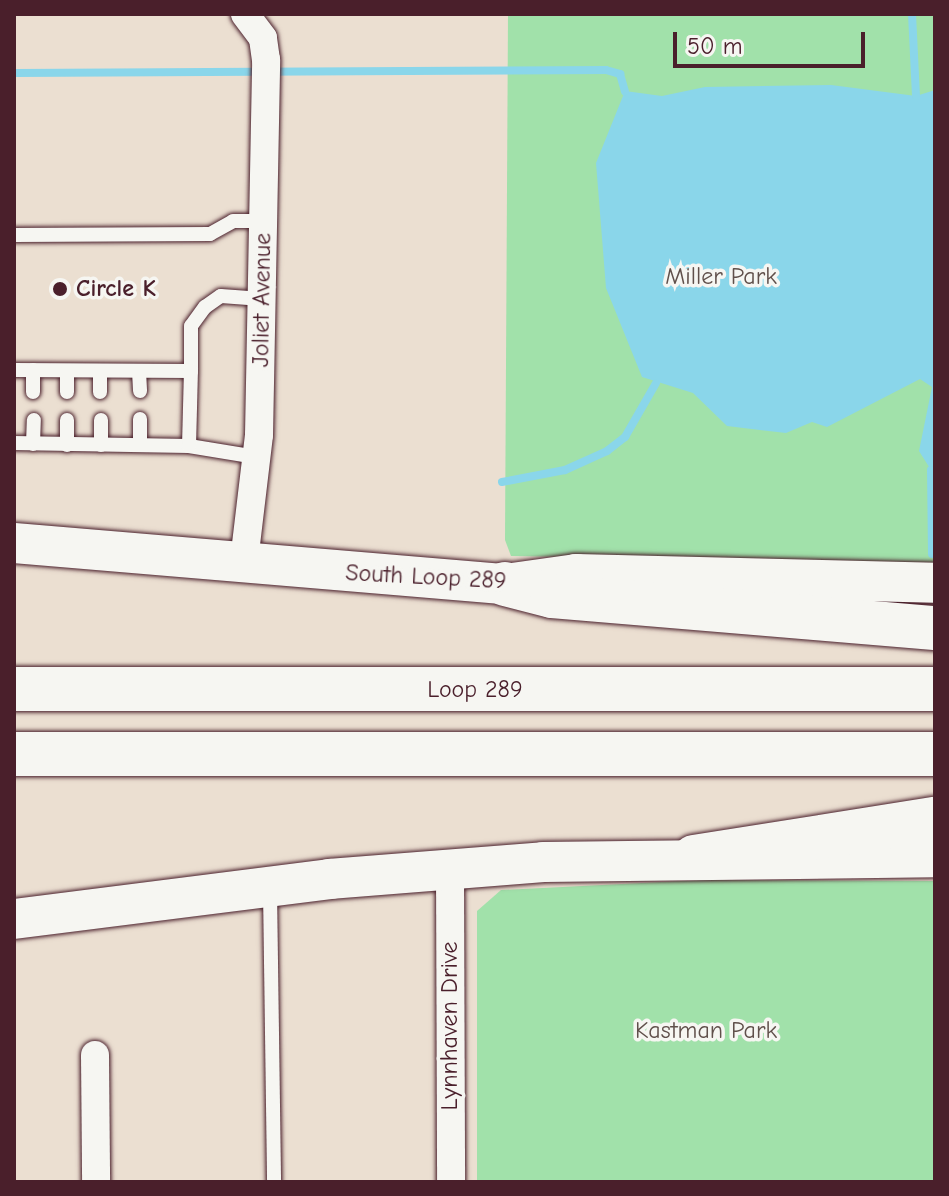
<!DOCTYPE html>
<style>
body{margin:0}
#map{position:relative;width:949px;height:1196px;overflow:hidden;background:#ebdfd1;font-family:"Comic Neue",sans-serif}
div>[style]{position:absolute}
.green>*{inset:0;background:#a1e1aa}
.water>*{inset:0;background:#8ad6ea}
.stream>*{height:8px;margin:-4px;padding:0 4px;transform-origin:4px;border-radius:4px;background:#8ad6ea}
.roads{filter:drop-shadow(0 0 2px #4a1f2b) drop-shadow(0 0 2px #4a1f2b)}
.service>*{height:14px;margin:-7px;padding:0 7px;transform-origin:7px;border-radius:7px;background:#f6f6f2}
.minor>*{height:28px;margin:-14px;padding:0 14px;transform-origin:14px;border-radius:14px;background:#f6f6f2}
.secondary>*{height:40px;margin:-20px;padding:0 20px;transform-origin:20px;border-radius:20px;background:#f6f6f2}
.motorway>*{height:44px;margin:-22px;padding:0 22px;transform-origin:22px;border-radius:22px;background:#f6f6f2}
.dots>*{width:22px;height:22px;translate:-50% -50%;box-sizing:border-box;border:4px solid #f6f6f2;border-radius:50%}
span{translate:-50% -50%;white-space:nowrap;text-align:center;line-height:1.15;-webkit-text-stroke:7px #f6f6f2;paint-order:stroke}
.park-label{font-size:24px;color:#60504b}
.poi-label{font-size:24px;color:#4a1f2b;font-weight:700}
.left{translate:0 -50%;text-align:left}
.street-label{font-size:24px;color:#4a1f2b}
.frame{position:absolute;inset:0;border:16px solid #4a1f2b;pointer-events:none}
.scale{position:absolute;left:673px;top:32px;width:192px;height:36px;box-sizing:border-box;border:4px solid #4a1f2b;border-top:0;padding-left:10px;font-size:24px;line-height:28px;white-space:nowrap;color:#4a1f2b;-webkit-text-stroke:6px #f6f6f2;paint-order:stroke}
</style>
<div id="map">
<div class="green">
<i style="clip-path:polygon(508px 14px,935px 14px,935px 563px,511px 556px,505px 540px)"></i>
<i style="clip-path:polygon(701px 880px,935px 881px,935px 1182px,477px 1182px,477px 911px,501px 890px)"></i>
</div>
<div class="water">
<i style="clip-path:polygon(831px 85px,916px 96px,935px 90px,935px 467px,931px 470px,919px 451px,932px 387px,920px 379px,827px 427px,812px 422px,786px 433px,727px 426px,693px 393px,642px 377px,606px 288px,596px 163px,625px 91px,662px 96px,705px 87px)"></i>
</div>
<div class="stream">
<i style="left:912px;top:14px;width:82px;rotate:87.2deg"></i>
<i style="left:14px;top:73px;width:592px;rotate:-0.29deg"></i>
<i style="left:606px;top:70px;width:15px;rotate:16deg"></i>
<i style="left:620px;top:74px;width:18px;rotate:74deg"></i>
<i style="left:931px;top:470px;width:84px;rotate:89.3deg"></i>
<i style="left:502px;top:482px;width:64px;rotate:-10.8deg"></i>
<i style="left:565px;top:470px;width:46px;rotate:-24.3deg"></i>
<i style="left:607px;top:451px;width:23px;rotate:-38deg"></i>
<i style="left:625px;top:437px;width:62px;rotate:-60.1deg"></i>
</div>
<div class="roads">
<div class="service">
<i style="left:14px;top:235px;width:196px;rotate:-0.3deg"></i>
<i style="left:210px;top:234px;width:26px;rotate:-29deg"></i>
<i style="left:233px;top:221px;width:30px"></i>
<i style="left:14px;top:370px;width:177px;rotate:0.3deg"></i>
<i style="left:191px;top:371px;width:45px;rotate:-90deg"></i>
<i style="left:191px;top:326px;width:24px;rotate:-54deg"></i>
<i style="left:205px;top:307px;width:19px;rotate:-35deg"></i>
<i style="left:221px;top:296px;width:41px;rotate:4.2deg"></i>
<i style="left:33px;top:370px;width:22px;rotate:90deg"></i>
<i style="left:67px;top:371px;width:21px;rotate:90deg"></i>
<i style="left:100px;top:371px;width:21px;rotate:90deg"></i>
<i style="left:139px;top:371px;width:20px;rotate:87deg"></i>
<i style="left:140px;top:419px;width:26px;rotate:90deg"></i>
<i style="left:67px;top:420px;width:25px;rotate:90deg"></i>
<i style="left:101px;top:420px;width:25px;rotate:90deg"></i>
<i style="left:14px;top:443px;width:175px;rotate:1deg"></i>
<i style="left:189px;top:446px;width:68px;rotate:9.3deg"></i>
<i style="left:33px;top:444px;width:24px;rotate:-88deg"></i>
<i style="left:189px;top:446px;width:75px;rotate:-88.5deg"></i>
<i style="left:270px;top:890px;width:292px;rotate:89.2deg"></i>
</div>
<div class="minor">
<i style="left:244px;top:561px;width:127px;rotate:-83.2deg"></i>
<i style="left:259px;top:435px;width:375px;rotate:-88.9deg"></i>
<i style="left:266px;top:60px;width:22px;rotate:-98deg"></i>
<i style="left:263px;top:38px;width:30px;rotate:-127deg"></i>
<i style="left:450px;top:869px;width:313px;rotate:89.8deg"></i>
<i style="left:95px;top:1055px;width:127px;rotate:89.5deg"></i>
</div>
<div class="secondary">
<i style="left:14px;top:543px;width:493px;rotate:4.8deg"></i>
<i style="left:505px;top:584px;width:72px;rotate:-8deg"></i>
<i style="left:576px;top:574px;width:359px;rotate:1.4deg"></i>
<i style="left:14px;top:919px;width:318px;rotate:-7.2deg"></i>
<i style="left:329px;top:879px;width:215px;rotate:-4.5deg"></i>
<i style="left:543px;top:862px;width:392px;rotate:-0.7deg"></i>
</div>
<div class="motorway">
<i style="left:505px;top:584px;width:49px;rotate:14.3deg"></i>
<i style="left:552px;top:596px;width:384px;rotate:4.8deg"></i>
<i style="left:14px;top:689px;width:921px"></i>
<i style="left:14px;top:754px;width:921px"></i>
<i style="left:694px;top:857px;width:244px;rotate:-9deg"></i>
</div>
</div>
<div class="dots">
<i style="left:60px;top:289px;background:#4a1f2b"></i>
</div>
<div class="park-label">
<span style="left:721px;top:277px">Miller Park</span>
<span style="left:706px;top:1031px">Kastman Park</span>
</div>
<div class="poi-label">
<span class="left" style="left:76px;top:289px">Circle K</span>
</div>
<div class="street-label">
<span style="left:262px;top:300px;rotate:-89deg">Joliet Avenue</span>
<span style="left:426px;top:577px;rotate:3deg">South Loop 289</span>
<span style="left:475px;top:690px">Loop 289</span>
<span style="left:450px;top:1026px;rotate:-90deg">Lynnhaven Drive</span>
</div>
<div class="frame"></div>
<div class="scale">50 m</div>
</div>
